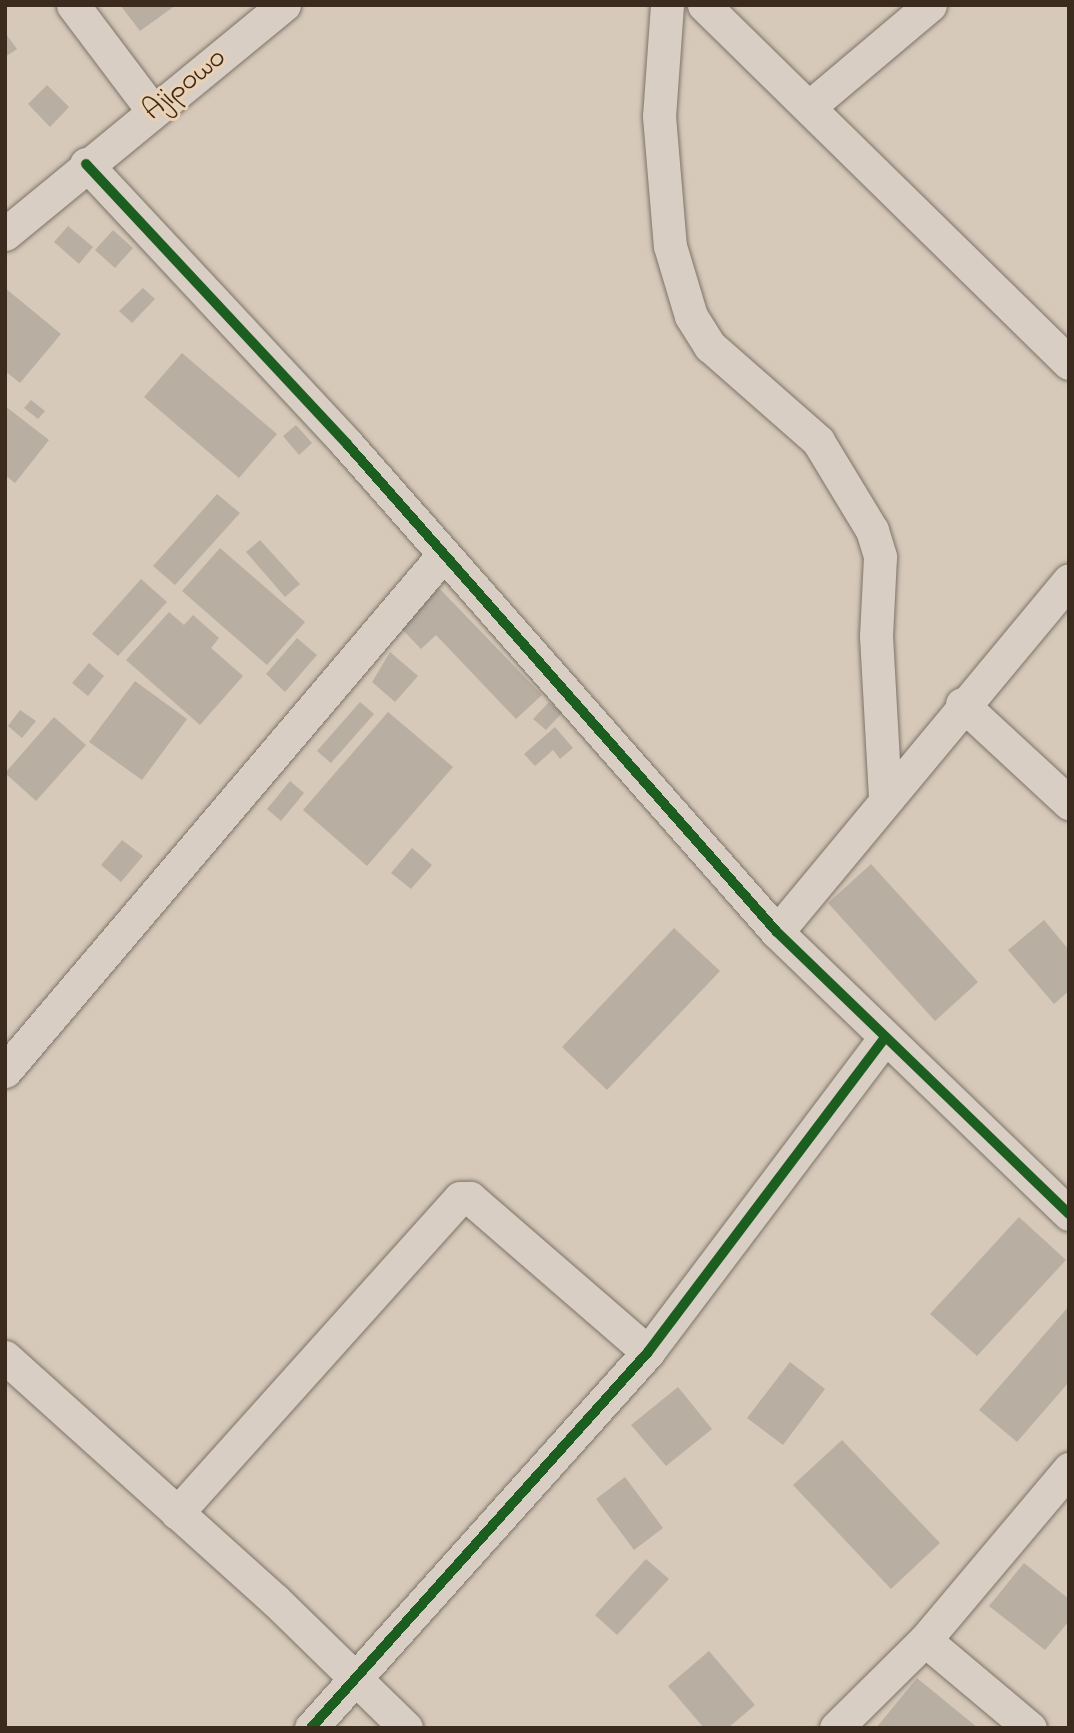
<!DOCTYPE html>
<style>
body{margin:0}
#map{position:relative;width:1074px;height:1733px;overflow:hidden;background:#d7c9b9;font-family:"Indie Flower",sans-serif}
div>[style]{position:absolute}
.building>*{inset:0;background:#b9aea2}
.roads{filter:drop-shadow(0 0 2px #7c7369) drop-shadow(0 0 2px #7c7369)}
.minor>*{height:33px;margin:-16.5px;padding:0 16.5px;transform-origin:16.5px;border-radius:16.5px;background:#d8cec3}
.cycleway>*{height:10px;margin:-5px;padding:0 5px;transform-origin:5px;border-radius:5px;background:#1b5e20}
span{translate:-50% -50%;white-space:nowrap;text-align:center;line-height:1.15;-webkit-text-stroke:6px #ebd1b2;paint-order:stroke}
.street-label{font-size:30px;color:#3b2a1e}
.frame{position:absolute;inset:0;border:7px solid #3b2a1e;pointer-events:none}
</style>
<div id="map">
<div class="building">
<i style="clip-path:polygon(120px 5px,176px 5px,140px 31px)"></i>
<i style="clip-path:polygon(5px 33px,17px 49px,5px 57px)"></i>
<i style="clip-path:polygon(47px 85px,69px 107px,50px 127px,28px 104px)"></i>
<i style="clip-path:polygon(68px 226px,93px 247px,79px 264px,54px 242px)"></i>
<i style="clip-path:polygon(113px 230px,133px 248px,115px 268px,95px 250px)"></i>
<i style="clip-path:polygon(5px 288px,61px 334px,20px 383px,5px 371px)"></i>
<i style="clip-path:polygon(143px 288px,155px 299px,132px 323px,119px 311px)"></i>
<i style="clip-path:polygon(182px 353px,277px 434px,239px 478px,144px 397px)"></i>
<i style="clip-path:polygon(31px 400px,45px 411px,38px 419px,24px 408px)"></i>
<i style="clip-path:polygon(5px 406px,49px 440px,15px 483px,5px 475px)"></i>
<i style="clip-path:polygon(296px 425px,312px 443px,299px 455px,283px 436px)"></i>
<i style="clip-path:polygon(217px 494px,240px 513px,175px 585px,153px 566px)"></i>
<i style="clip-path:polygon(260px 540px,300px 584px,285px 597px,246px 552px)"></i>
<i style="clip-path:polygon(220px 548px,305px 622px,267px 665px,182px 591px)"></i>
<i style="clip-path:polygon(141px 579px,167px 602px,118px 656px,92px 634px)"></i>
<i style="clip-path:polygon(439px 588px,542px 695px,516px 719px,436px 635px,421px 649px,399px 626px)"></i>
<i style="clip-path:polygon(169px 612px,184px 625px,193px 615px,219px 638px,211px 648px,243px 676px,200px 725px,126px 660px)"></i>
<i style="clip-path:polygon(297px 638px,317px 655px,285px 692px,266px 674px)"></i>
<i style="clip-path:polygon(390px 652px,418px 676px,395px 702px,372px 682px)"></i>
<i style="clip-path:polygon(89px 663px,104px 676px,88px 696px,72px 683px)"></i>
<i style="clip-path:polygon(135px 681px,187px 719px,142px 780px,89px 742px)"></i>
<i style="clip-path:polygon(360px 702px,374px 714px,331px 763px,317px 751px)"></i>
<i style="clip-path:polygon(549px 702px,562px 713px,546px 730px,533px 719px)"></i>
<i style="clip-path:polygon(20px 710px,36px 721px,22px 738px,8px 726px)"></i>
<i style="clip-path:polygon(388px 712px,453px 767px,367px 866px,303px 810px)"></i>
<i style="clip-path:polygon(54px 717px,86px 745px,36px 801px,5px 773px)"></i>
<i style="clip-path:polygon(555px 727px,573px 748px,560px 759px,553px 750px,535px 766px,524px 754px)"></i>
<i style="clip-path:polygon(290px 781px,304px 793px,281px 821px,267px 809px)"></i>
<i style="clip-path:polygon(122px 840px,143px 856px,121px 882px,101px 865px)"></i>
<i style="clip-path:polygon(412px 848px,432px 865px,411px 889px,391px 873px)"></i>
<i style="clip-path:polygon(871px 864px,978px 982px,935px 1021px,828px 903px)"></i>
<i style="clip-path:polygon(1044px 920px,1069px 950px,1069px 991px,1054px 1004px,1008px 950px)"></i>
<i style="clip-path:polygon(674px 928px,720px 971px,607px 1090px,562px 1047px)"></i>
<i style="clip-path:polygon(1019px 1217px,1066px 1260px,977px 1356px,930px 1314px)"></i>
<i style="clip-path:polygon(1069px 1306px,1069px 1382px,1017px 1442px,979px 1410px)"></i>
<i style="clip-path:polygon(790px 1362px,825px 1389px,783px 1445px,747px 1418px)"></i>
<i style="clip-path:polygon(678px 1387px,712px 1429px,666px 1466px,631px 1425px)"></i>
<i style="clip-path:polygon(842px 1440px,940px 1543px,891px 1589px,793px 1485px)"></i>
<i style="clip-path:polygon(625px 1477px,663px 1528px,634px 1550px,596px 1499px)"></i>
<i style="clip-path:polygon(646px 1559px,669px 1579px,617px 1635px,595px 1615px)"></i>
<i style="clip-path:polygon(1024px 1563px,1069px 1599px,1069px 1621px,1045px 1650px,989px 1606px)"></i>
<i style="clip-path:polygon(709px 1651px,755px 1705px,728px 1728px,704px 1728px,668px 1686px)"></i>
<i style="clip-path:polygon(917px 1678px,978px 1728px,876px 1728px)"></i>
</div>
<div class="roads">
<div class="minor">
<i style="left:73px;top:5px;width:133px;rotate:53deg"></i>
<i style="left:667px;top:5px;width:111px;rotate:94.1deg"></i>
<i style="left:659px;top:116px;width:130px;rotate:85.2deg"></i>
<i style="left:670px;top:246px;width:73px;rotate:73.3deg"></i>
<i style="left:691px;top:316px;width:36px;rotate:58deg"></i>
<i style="left:710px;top:346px;width:144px;rotate:41.3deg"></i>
<i style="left:818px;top:441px;width:104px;rotate:58.8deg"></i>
<i style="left:872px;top:530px;width:28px;rotate:73deg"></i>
<i style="left:880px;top:557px;width:79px;rotate:92.9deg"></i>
<i style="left:876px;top:636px;width:163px;rotate:86.8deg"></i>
<i style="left:704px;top:5px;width:511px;rotate:44.45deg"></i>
<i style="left:809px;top:107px;width:158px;rotate:-40.1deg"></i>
<i style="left:86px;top:164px;width:383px;rotate:47deg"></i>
<i style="left:347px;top:444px;width:650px;rotate:48.62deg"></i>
<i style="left:777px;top:932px;width:406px;rotate:44deg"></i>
<i style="left:5px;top:234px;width:361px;rotate:-39.4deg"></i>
<i style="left:962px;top:704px;width:146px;rotate:42.8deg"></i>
<i style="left:777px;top:932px;width:457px;rotate:-50.3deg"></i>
<i style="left:5px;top:1071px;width:677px;rotate:-49.67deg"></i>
<i style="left:5px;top:1357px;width:363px;rotate:42deg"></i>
<i style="left:275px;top:1600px;width:183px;rotate:44.3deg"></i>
<i style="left:177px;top:1513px;width:423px;rotate:-48.1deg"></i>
<i style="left:460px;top:1198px;width:10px"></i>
<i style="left:470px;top:1198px;width:235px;rotate:40.9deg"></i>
<i style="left:925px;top:1640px;width:137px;rotate:40deg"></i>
<i style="left:311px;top:1728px;width:505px;rotate:-48.13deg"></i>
<i style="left:648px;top:1352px;width:392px;rotate:-53deg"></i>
<i style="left:836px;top:1728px;width:125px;rotate:-44.7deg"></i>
<i style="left:925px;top:1640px;width:224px;rotate:-49.9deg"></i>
</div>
</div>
<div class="cycleway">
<i style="left:86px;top:164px;width:383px;rotate:47deg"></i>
<i style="left:347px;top:444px;width:650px;rotate:48.62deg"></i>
<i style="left:777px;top:932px;width:406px;rotate:44deg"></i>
<i style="left:311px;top:1728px;width:505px;rotate:-48.13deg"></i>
<i style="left:648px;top:1352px;width:392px;rotate:-53deg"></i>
</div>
<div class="street-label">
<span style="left:185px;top:85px;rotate:-39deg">Ajipowo</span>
</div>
<div class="frame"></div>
</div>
